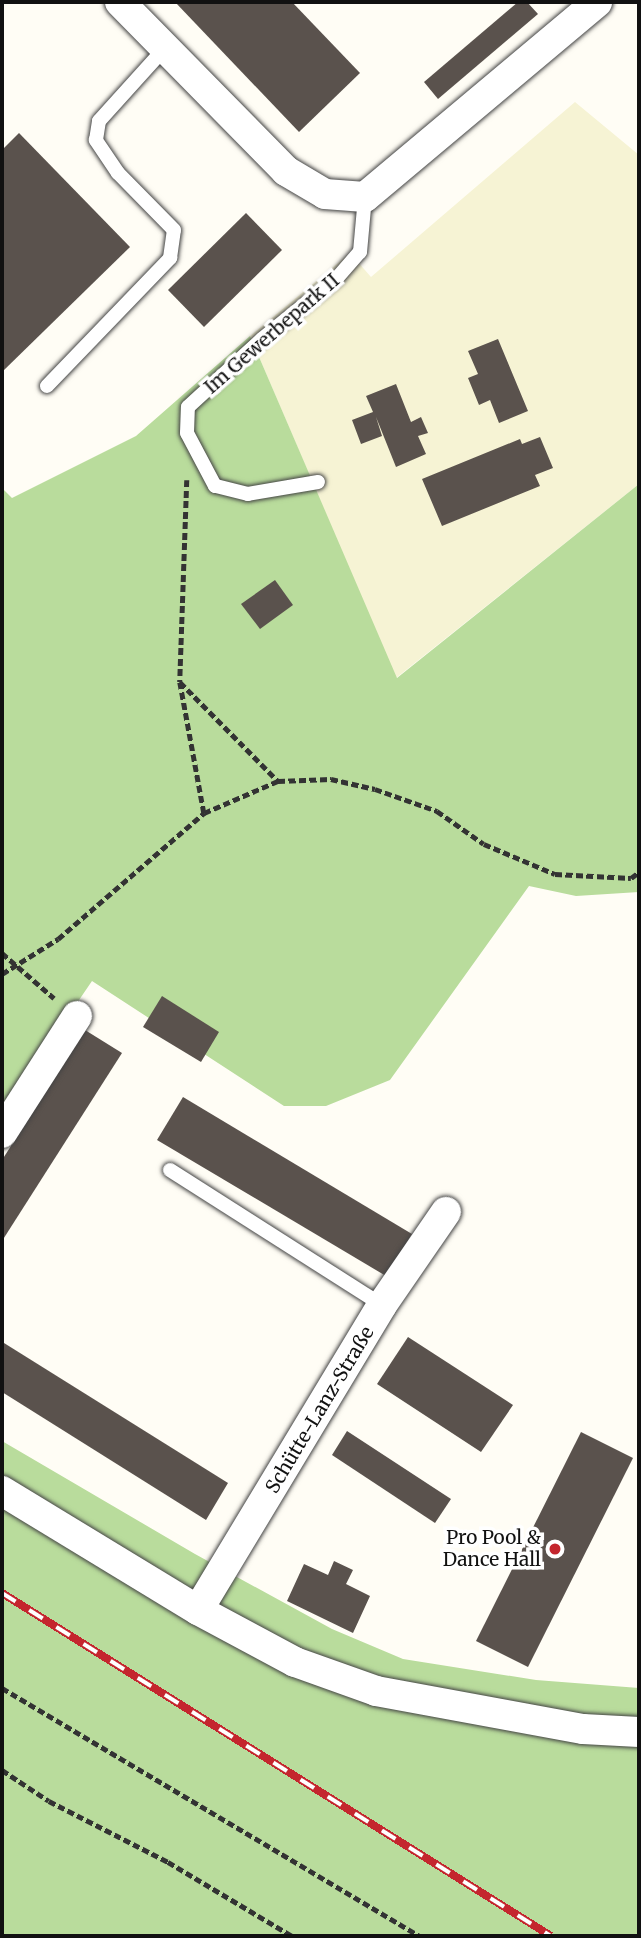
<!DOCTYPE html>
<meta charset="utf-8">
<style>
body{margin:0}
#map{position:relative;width:641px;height:1938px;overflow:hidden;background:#fffdf5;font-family:Merriweather,serif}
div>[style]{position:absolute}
.farmland>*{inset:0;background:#f6f3d4}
.forest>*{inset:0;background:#b9dc9c}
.building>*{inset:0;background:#5a524d}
.path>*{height:4.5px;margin-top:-2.25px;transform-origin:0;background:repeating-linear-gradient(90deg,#333 0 7px,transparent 0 10.5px)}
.roads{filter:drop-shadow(0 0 2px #444) drop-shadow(0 0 2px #444)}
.lane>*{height:14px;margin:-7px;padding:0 7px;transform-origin:7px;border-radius:7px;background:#fff}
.street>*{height:30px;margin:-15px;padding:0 15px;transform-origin:15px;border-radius:15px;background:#fff}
.rail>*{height:8px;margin-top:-4px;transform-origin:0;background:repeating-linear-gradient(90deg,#fff 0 16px,#c4262e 0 32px);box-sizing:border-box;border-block:2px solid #c4262e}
.dots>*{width:19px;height:19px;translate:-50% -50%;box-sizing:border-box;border:4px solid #fff;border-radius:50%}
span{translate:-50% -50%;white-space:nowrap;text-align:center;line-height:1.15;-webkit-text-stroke:7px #fff;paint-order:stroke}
.street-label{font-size:19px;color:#111}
.poi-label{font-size:19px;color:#111}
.right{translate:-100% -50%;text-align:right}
.frame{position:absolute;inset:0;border:4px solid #111;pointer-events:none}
</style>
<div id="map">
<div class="farmland">
<i style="clip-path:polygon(575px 102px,639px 155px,639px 484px,396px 678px,250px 336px,350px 253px,371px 277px)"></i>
</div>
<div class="forest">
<i style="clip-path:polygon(250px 336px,397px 678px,639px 484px,639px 892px,576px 896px,529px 886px,390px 1080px,326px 1106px,284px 1106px,92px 981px,2px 1113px,2px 488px,12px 498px,136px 436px)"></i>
<i style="clip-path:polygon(2px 1441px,195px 1554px,332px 1629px,403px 1659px,536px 1680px,639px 1688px,639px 1936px,2px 1936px)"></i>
</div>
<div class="building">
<i style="clip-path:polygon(175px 2px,292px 2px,360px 73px,299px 132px)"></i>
<i style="clip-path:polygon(518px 2px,527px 2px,538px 14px,438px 99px,424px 82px)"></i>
<i style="clip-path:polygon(19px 133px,130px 247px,2px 372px,2px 150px)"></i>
<i style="clip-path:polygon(246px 213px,282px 250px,204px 327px,168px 290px)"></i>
<i style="clip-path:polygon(498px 339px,528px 411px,499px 423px,490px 400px,479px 405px,468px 378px,478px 374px,468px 351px)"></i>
<i style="clip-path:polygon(396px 384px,411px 422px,421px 417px,428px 433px,418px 436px,426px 454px,396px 467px,376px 417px,382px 436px,361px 444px,352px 420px,373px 412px,366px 396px)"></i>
<i style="clip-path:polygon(540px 437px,553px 468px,535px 475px,540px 486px,442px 526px,422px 479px,520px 439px,522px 444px)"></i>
<i style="clip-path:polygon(275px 580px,293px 605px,260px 629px,241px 604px)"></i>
<i style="clip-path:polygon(162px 996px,219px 1032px,201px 1062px,143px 1027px)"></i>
<i style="clip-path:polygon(85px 1030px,122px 1053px,2px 1241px,2px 1160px)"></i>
<i style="clip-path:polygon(183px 1097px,412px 1234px,386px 1276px,157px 1140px)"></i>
<i style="clip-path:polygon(408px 1337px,513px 1405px,481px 1452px,377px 1384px)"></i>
<i style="clip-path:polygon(4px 1343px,228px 1483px,206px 1520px,2px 1392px)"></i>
<i style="clip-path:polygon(347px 1431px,451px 1499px,435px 1523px,332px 1455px)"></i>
<i style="clip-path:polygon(581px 1432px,633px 1458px,528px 1667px,476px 1641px)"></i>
<i style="clip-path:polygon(334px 1561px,353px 1570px,346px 1584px,370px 1596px,353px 1633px,287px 1601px,304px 1564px,328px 1575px)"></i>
</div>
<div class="path">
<i style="left:187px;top:480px;width:202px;rotate:92deg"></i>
<i style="left:180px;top:682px;width:133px;rotate:79.6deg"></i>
<i style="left:180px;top:682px;width:139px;rotate:45.3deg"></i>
<i style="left:2px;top:953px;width:69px;rotate:40.9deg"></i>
<i style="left:2px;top:974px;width:66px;rotate:-32deg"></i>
<i style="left:58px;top:939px;width:193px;rotate:-40.8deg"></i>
<i style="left:204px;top:813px;width:81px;rotate:-23.4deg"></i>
<i style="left:278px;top:781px;width:53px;rotate:-2.2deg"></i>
<i style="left:331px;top:779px;width:45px;rotate:12.8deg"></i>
<i style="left:375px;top:789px;width:66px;rotate:19.5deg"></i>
<i style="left:437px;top:811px;width:57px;rotate:35.1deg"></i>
<i style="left:484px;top:844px;width:77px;rotate:22.9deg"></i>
<i style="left:555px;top:874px;width:76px;rotate:3deg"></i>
<i style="left:631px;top:878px;width:10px;rotate:-37deg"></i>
<i style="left:2px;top:1688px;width:485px;rotate:30.7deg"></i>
<i style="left:2px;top:1770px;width:56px;rotate:33.4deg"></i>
<i style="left:49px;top:1801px;width:134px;rotate:27.1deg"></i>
<i style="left:168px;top:1862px;width:144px;rotate:30.8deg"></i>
</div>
<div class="roads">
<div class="lane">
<i style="left:47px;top:386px;width:178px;rotate:-46.1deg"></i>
<i style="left:170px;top:258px;width:28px;rotate:-82deg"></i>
<i style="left:174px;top:230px;width:80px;rotate:-134.5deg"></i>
<i style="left:118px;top:173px;width:40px;rotate:-124deg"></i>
<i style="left:96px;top:140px;width:19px;rotate:-81deg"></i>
<i style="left:99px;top:121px;width:98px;rotate:-47.9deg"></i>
<i style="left:318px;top:482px;width:71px;rotate:170.3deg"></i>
<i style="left:248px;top:494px;width:34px;rotate:-166deg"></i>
<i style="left:215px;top:486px;width:60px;rotate:-117.8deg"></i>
<i style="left:187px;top:433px;width:26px;rotate:-88deg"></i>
<i style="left:188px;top:407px;width:100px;rotate:-42.6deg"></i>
<i style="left:262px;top:339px;width:97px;rotate:-39.1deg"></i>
<i style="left:337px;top:278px;width:35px;rotate:-49deg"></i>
<i style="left:360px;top:252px;width:55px;rotate:-84.8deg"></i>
<i style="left:170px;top:1170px;width:251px;rotate:32.5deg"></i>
</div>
<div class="street">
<i style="left:120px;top:2px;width:237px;rotate:45.5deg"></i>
<i style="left:286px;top:171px;width:45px;rotate:30.5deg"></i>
<i style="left:325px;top:194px;width:40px;rotate:4.3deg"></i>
<i style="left:365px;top:197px;width:303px;rotate:-40deg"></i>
<i style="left:2px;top:1133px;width:139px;rotate:-57.3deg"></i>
<i style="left:2px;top:1491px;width:229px;rotate:31.3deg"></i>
<i style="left:198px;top:1610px;width:110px;rotate:28.2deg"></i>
<i style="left:295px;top:1662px;width:86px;rotate:19.7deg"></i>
<i style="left:376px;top:1691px;width:210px;rotate:10.4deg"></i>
<i style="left:583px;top:1729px;width:56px;rotate:3.1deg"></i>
<i style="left:198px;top:1610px;width:356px;rotate:-58.9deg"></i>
<i style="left:382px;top:1305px;width:113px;rotate:-55.5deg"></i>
</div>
</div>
<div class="rail">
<i style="left:2px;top:1593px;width:647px;rotate:32deg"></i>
</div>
<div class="dots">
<i style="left:555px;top:1549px;background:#c4262e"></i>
</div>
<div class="street-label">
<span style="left:272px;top:334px;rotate:-41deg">Im Gewerbepark II</span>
<span style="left:320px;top:1410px;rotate:-59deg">Schütte-Lanz-Straße</span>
</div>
<div class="poi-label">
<span class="right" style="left:541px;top:1549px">Pro Pool &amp;<br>Dance Hall</span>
</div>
<div class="frame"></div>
</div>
